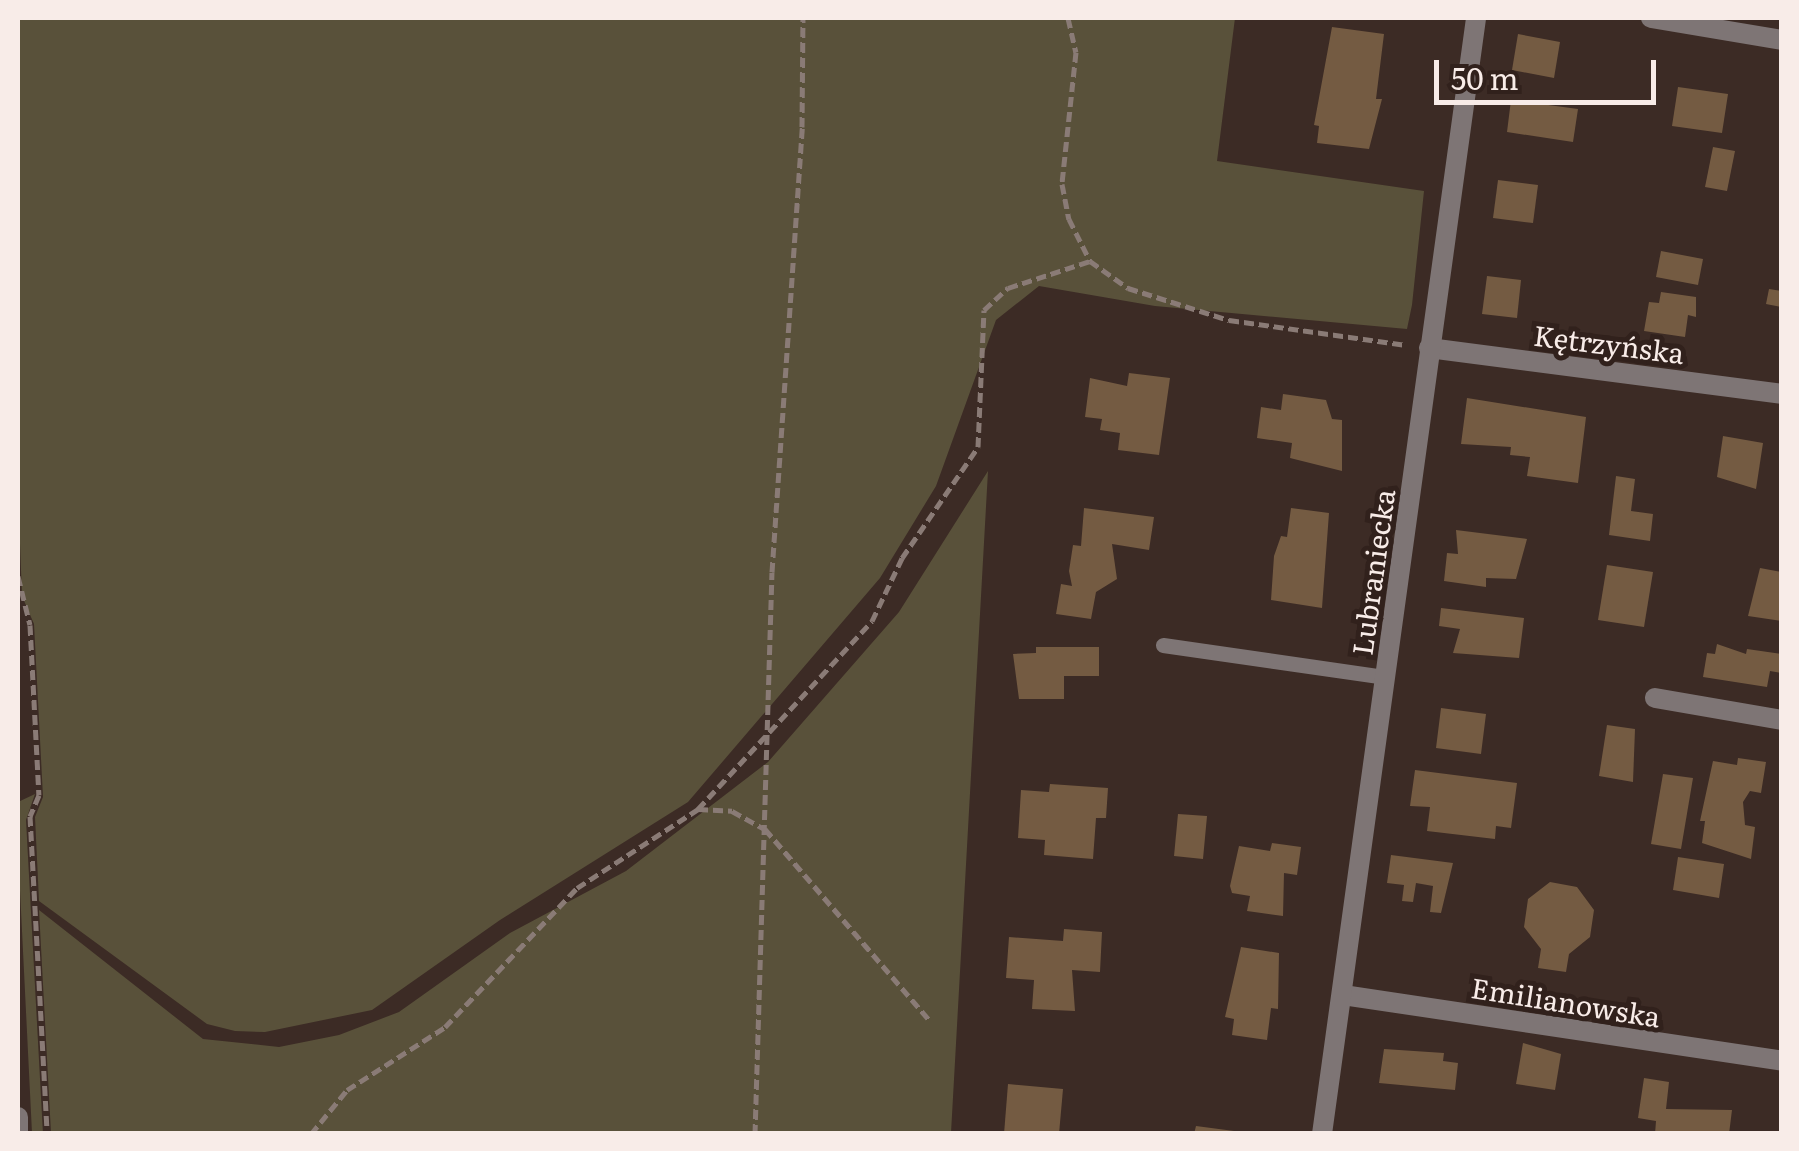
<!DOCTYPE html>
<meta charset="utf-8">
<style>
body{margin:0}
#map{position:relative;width:1799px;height:1151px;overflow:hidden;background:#3c2b25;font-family:Literata,serif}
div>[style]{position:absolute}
.green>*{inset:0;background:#59513a}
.building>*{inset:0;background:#745b42}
.path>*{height:5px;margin-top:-2.5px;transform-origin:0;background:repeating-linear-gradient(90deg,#8a7b76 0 10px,transparent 0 15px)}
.service>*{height:15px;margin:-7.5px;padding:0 7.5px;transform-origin:7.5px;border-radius:7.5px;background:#7e7575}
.minor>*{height:20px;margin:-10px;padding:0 10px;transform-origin:10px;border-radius:10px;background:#7e7575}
.tertiary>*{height:20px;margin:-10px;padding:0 10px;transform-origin:10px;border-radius:10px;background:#7e7575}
span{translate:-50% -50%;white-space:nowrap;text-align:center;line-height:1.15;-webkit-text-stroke:10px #31211c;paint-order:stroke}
.street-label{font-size:28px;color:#f8ece8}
.frame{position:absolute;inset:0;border:20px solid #f8ece8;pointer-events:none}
.scale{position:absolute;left:1434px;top:60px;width:222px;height:45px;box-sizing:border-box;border:5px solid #f8ece8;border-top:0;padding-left:12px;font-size:30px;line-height:35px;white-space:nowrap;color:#f8ece8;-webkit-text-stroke:8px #31211c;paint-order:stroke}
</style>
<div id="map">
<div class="green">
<i style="clip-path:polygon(18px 18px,1235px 18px,1217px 161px,1424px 191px,1412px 305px,1407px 329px,1155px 306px,1039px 286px,996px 320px,936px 486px,880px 578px,688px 802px,500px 920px,372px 1010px,265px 1032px,235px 1031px,207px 1024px,39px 901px,35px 817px,43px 797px,34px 624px,22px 596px,18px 491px)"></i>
<i style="clip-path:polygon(988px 471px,951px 1133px,51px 1133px,39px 910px,203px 1039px,279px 1047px,339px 1035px,399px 1012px,510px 933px,626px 871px,768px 762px,899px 612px)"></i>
<i style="clip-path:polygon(35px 794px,26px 820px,43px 1134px,32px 1133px,18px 850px,18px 802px)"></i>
</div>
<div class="building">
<i style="clip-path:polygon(1332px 27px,1384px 34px,1376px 99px,1382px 99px,1369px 149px,1317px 143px,1319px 126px,1314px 125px)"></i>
<i style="clip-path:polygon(1518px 34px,1560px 42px,1554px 78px,1512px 70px)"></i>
<i style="clip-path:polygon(1678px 87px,1728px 94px,1722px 133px,1672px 126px)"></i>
<i style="clip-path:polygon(1511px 100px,1578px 109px,1573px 142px,1507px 132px)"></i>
<i style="clip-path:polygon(1713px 147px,1735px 151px,1727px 191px,1705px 187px)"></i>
<i style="clip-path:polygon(1498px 180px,1538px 185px,1533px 223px,1493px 218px)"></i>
<i style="clip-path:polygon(1661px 251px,1703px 259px,1698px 285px,1656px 277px)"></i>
<i style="clip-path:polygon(1487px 276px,1521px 280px,1517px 318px,1482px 314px)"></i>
<i style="clip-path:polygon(1769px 289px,1782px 291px,1782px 307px,1766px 304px)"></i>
<i style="clip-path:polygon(1661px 292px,1696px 297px,1696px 317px,1688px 315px,1685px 337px,1644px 331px,1649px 302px,1659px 303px)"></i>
<i style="clip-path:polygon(1129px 373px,1170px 378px,1159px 455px,1118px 450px,1120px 433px,1100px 430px,1102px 419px,1085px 417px,1090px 378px,1127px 386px)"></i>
<i style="clip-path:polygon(1283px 394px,1326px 400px,1332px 419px,1342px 420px,1342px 471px,1290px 458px,1292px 443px,1257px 438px,1261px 407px,1281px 410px)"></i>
<i style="clip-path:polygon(1467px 398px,1586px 417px,1578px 483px,1527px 476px,1530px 457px,1510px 455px,1511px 447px,1461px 444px)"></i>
<i style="clip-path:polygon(1723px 436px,1763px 443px,1756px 489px,1717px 477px)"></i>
<i style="clip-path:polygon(1616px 476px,1635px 479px,1631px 511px,1653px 514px,1650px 541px,1609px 535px)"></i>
<i style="clip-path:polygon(1084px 508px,1154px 517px,1149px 550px,1112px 544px,1117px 579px,1096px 592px,1091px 619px,1056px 614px,1061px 584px,1072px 586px,1069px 571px,1073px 545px,1081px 546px)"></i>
<i style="clip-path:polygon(1291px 508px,1329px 513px,1322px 608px,1271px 600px,1274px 556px,1281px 536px,1287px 537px)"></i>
<i style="clip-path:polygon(1456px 530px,1527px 539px,1516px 579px,1486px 578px,1486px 587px,1444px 581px,1447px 553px,1458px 554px)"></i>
<i style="clip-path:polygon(1607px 565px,1653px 572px,1644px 627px,1598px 620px)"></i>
<i style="clip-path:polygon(1760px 568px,1782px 572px,1782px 621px,1748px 616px)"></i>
<i style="clip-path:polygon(1441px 608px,1524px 618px,1519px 658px,1453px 653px,1460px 629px,1439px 626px)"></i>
<i style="clip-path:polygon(1717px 644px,1746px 654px,1747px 649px,1782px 654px,1782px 673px,1770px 671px,1767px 687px,1703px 677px,1707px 653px,1715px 654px)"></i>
<i style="clip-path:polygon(1036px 647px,1099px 647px,1099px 676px,1064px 676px,1064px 699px,1019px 699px,1013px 654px,1036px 653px)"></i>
<i style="clip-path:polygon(1441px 708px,1486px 714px,1481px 754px,1436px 748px)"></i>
<i style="clip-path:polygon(1607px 725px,1635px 729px,1633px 782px,1599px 776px)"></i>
<i style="clip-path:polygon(1738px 758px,1766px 762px,1761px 793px,1750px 791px,1743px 802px,1745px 825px,1755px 827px,1751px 859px,1702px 843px,1705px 821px,1700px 821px,1713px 761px,1737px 765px)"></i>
<i style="clip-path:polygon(1415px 770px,1517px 783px,1511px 828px,1496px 826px,1495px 839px,1427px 831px,1430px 807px,1410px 806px)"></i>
<i style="clip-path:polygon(1663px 774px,1693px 778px,1681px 849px,1651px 844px)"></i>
<i style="clip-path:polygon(1050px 784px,1108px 788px,1106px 818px,1096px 818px,1093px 859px,1044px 855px,1045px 840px,1018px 838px,1021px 790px,1049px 792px)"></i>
<i style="clip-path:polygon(1178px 814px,1207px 816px,1203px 859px,1174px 856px)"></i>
<i style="clip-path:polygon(1272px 843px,1301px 847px,1297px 875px,1284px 873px,1283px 916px,1247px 911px,1250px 896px,1232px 893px,1230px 886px,1239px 846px,1270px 851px)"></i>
<i style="clip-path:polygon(1391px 855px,1453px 863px,1441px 913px,1430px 912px,1433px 886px,1416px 883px,1413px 902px,1402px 901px,1404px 885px,1387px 883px)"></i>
<i style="clip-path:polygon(1678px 857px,1724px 864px,1719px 898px,1673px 890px)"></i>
<i style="clip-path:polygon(1550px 882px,1577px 887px,1594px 910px,1590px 937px,1569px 954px,1566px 972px,1538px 968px,1541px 949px,1524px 927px,1528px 899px)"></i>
<i style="clip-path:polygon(1064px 929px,1102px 932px,1100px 972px,1072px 970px,1075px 1011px,1032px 1009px,1034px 980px,1006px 978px,1009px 937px,1063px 941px)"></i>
<i style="clip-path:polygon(1241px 947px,1279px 953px,1278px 1009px,1271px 1008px,1267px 1040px,1232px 1035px,1234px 1019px,1225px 1017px)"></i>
<i style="clip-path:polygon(1523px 1043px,1561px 1054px,1555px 1090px,1516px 1084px)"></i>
<i style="clip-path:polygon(1384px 1049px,1444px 1053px,1443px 1061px,1458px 1063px,1455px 1090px,1379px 1083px)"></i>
<i style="clip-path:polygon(1644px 1078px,1669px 1082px,1666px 1109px,1732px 1110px,1729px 1134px,1655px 1134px,1656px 1121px,1638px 1118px)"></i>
<i style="clip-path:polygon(1008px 1084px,1063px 1089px,1059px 1134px,1004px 1134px)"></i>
<i style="clip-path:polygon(1196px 1126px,1234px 1131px,1234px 1134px,1194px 1134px)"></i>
</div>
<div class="path">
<i style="left:1068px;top:18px;width:35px;rotate:77deg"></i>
<i style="left:1076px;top:52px;width:133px;rotate:96.1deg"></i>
<i style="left:1062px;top:184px;width:36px;rotate:79deg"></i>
<i style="left:1069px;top:219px;width:47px;rotate:63.4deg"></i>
<i style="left:1090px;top:261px;width:47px;rotate:35.4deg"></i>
<i style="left:1128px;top:288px;width:106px;rotate:17.6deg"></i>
<i style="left:1229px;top:320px;width:179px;rotate:8deg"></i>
<i style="left:18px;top:576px;width:50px;rotate:76.2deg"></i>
<i style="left:30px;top:625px;width:170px;rotate:87deg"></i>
<i style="left:39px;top:795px;width:23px;rotate:113deg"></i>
<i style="left:30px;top:816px;width:318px;rotate:86.9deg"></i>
<i style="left:698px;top:809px;width:256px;rotate:-47.2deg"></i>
<i style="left:872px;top:621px;width:70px;rotate:-64.5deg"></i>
<i style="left:902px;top:558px;width:135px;rotate:-55.6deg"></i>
<i style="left:978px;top:447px;width:137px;rotate:-87.5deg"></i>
<i style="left:984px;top:310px;width:33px;rotate:-43deg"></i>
<i style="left:1008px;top:288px;width:86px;rotate:-18.2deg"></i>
<i style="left:311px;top:1134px;width:57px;rotate:-50.7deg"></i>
<i style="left:347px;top:1090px;width:117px;rotate:-32.7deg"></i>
<i style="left:445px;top:1027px;width:192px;rotate:-46.5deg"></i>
<i style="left:577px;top:888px;width:145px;rotate:-33.1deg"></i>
<i style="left:698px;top:809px;width:34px;rotate:3deg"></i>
<i style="left:732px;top:811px;width:38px;rotate:29deg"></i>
<i style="left:765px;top:829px;width:253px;rotate:49.3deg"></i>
<i style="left:755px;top:1134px;width:562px;rotate:-88.27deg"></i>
<i style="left:772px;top:572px;width:446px;rotate:-86.1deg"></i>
<i style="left:802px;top:127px;width:109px;rotate:-89.5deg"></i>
</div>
<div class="service">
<i style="left:1163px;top:645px;width:225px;rotate:8.2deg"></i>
</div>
<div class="minor">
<i style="left:1651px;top:18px;width:133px;rotate:9.5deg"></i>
<i style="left:1429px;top:348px;width:356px;rotate:7.4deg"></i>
<i style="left:1655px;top:698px;width:129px;rotate:9.8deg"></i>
<i style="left:1343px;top:995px;width:444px;rotate:8.5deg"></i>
<i style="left:1322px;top:1134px;width:1127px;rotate:-82.14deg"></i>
</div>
<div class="tertiary">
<i style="left:18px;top:1117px;width:17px;rotate:90deg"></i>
</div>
<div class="street-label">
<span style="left:1609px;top:343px;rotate:7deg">Kętrzyńska</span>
<span style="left:1372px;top:572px;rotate:-82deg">Lubraniecka</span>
<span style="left:1566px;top:1001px;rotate:9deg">Emilianowska</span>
</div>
<div class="frame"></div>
<div class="scale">50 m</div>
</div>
